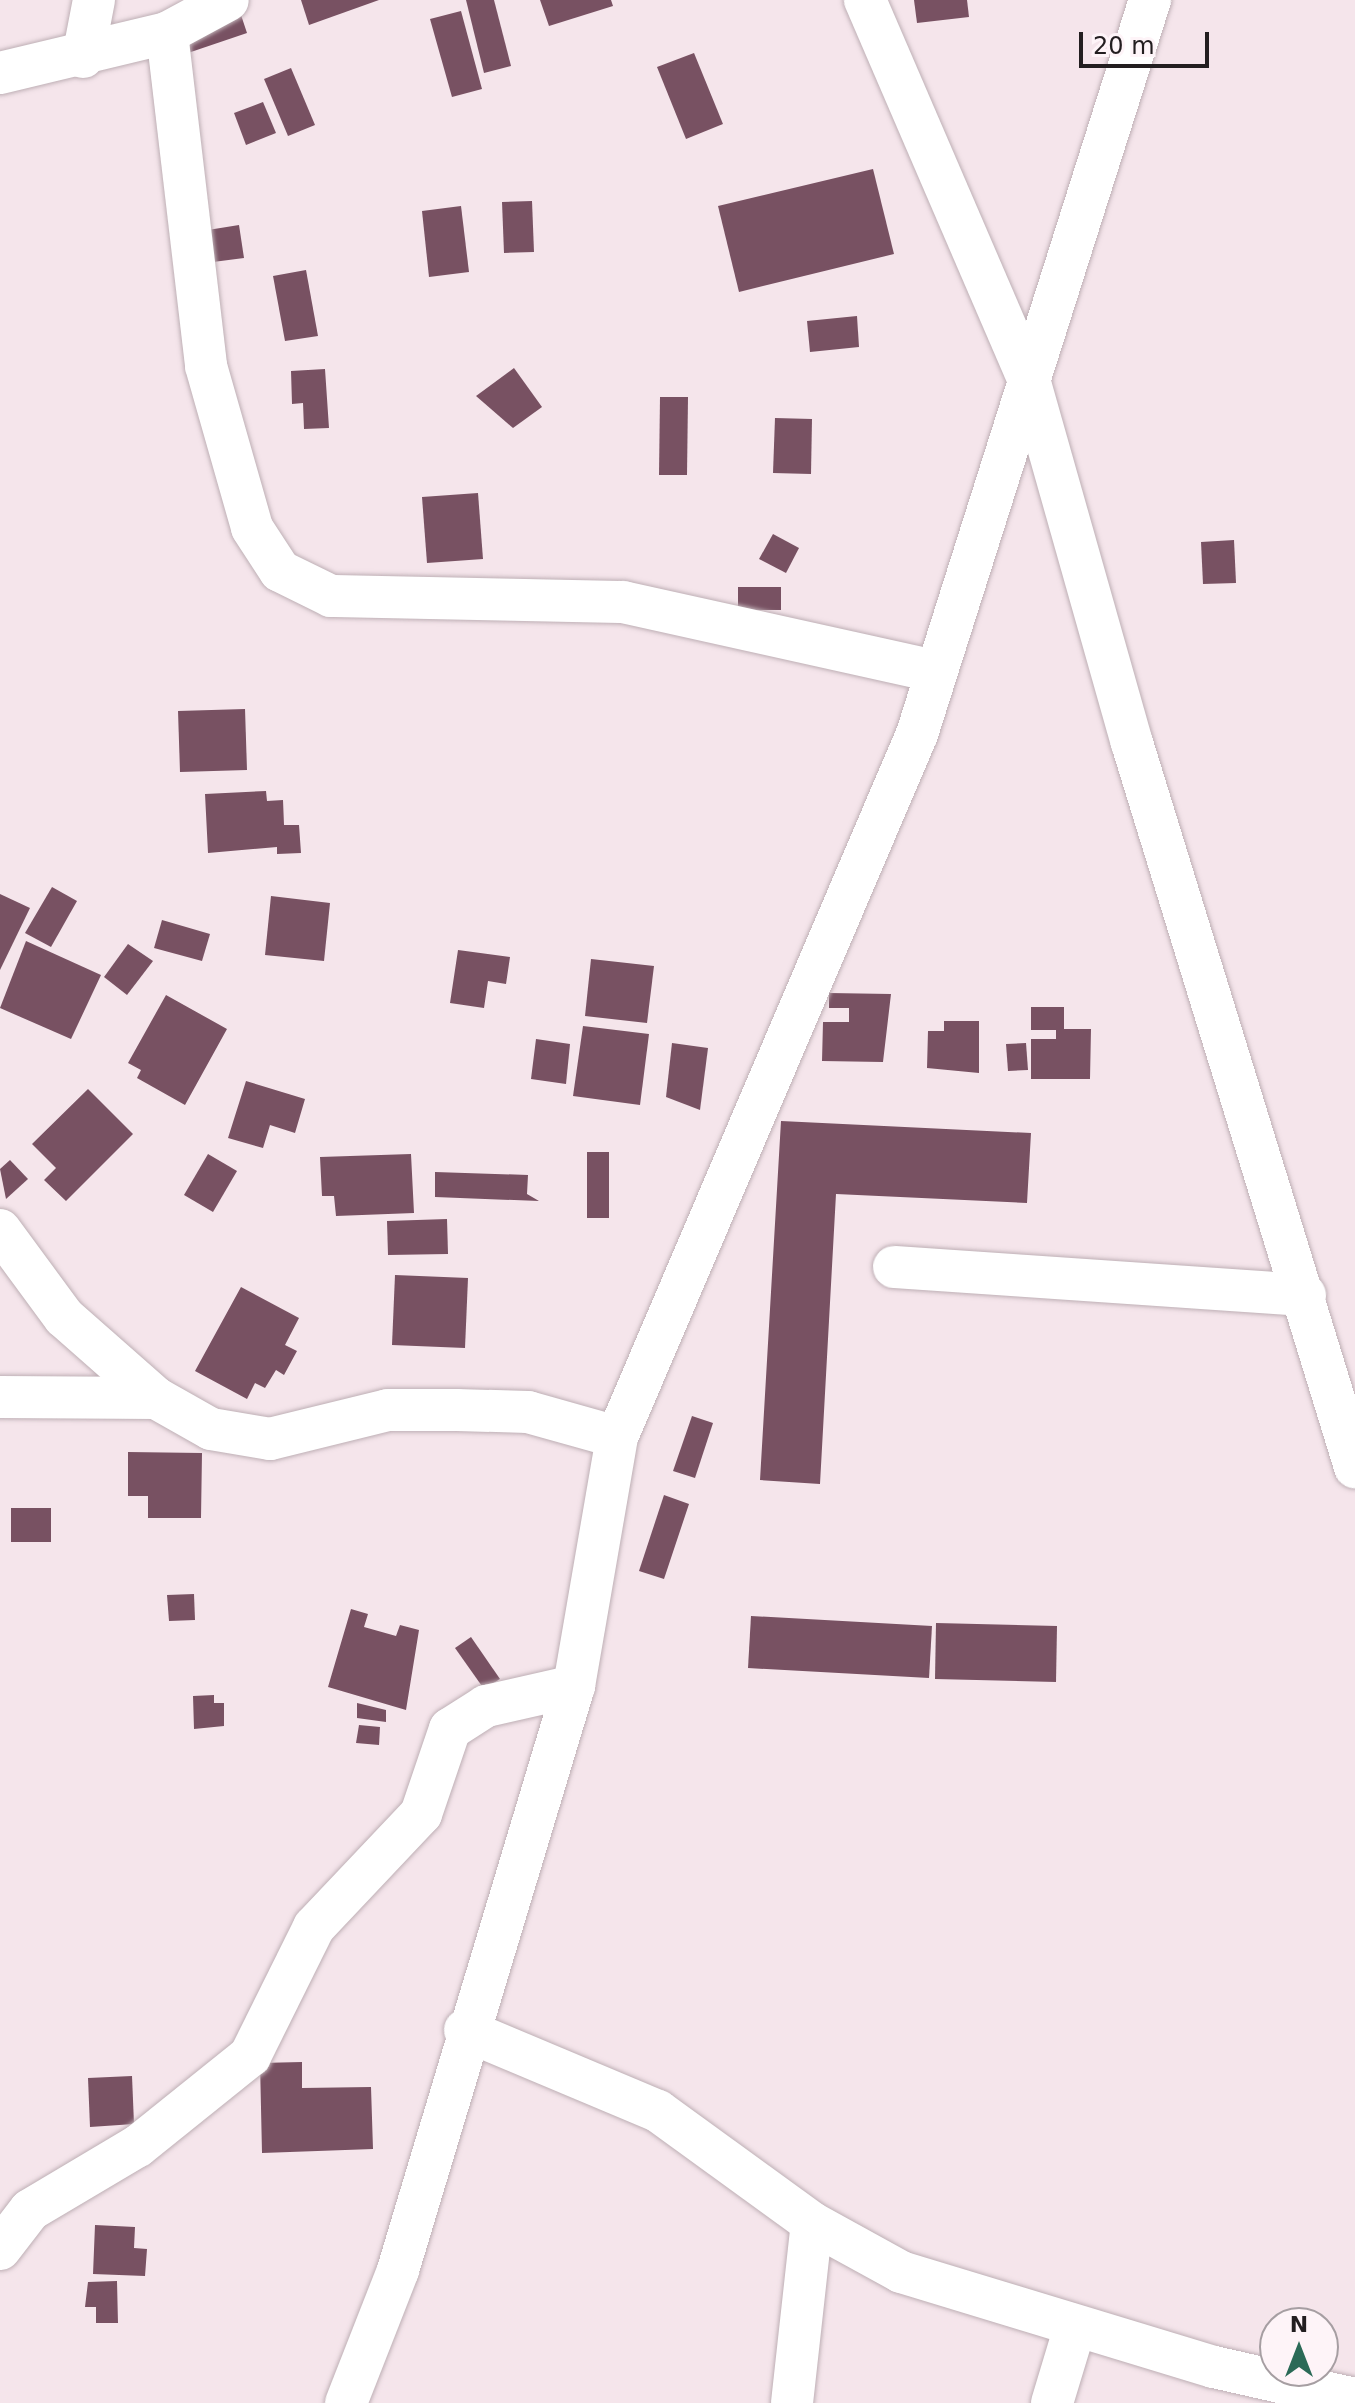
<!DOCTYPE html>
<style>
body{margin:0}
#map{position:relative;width:1355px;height:2403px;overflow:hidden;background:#f5e5eb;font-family:"DejaVu Sans",sans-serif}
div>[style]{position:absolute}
.building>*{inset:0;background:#785162}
.roads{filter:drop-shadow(0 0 2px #beafb5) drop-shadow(0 0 2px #beafb5)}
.minor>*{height:42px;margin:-21px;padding:0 21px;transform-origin:21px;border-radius:21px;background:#fff}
span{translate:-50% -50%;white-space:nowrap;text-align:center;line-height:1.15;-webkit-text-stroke:8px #fef4f8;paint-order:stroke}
.north{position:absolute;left:1259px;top:2307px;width:80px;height:80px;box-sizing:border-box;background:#fef4f8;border:2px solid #a69ea2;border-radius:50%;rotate:0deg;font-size:22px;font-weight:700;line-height:32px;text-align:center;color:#231e20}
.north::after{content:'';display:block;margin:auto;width:28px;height:36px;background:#2b6a57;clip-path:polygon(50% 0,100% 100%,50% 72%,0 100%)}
.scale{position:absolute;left:1079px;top:32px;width:130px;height:36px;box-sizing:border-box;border:4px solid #231e20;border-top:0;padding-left:10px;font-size:24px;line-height:28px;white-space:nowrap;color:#231e20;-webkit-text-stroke:6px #fef4f8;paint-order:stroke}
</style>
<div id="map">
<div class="building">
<i style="clip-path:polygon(301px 0,379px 0,309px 25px)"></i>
<i style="clip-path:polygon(466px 0,494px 0,511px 66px,484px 73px)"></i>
<i style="clip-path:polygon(540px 0,611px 0,613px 6px,549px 26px)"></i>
<i style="clip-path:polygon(914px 0,967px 0,969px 17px,917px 23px)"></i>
<i style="clip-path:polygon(239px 9px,247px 33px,185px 54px,177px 30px)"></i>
<i style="clip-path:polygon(461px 11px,482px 89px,452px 97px,430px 19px)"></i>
<i style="clip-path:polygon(694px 53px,723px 124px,686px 139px,657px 67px)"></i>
<i style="clip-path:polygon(291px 68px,315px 125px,288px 136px,264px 79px)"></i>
<i style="clip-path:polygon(263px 102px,276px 133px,246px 145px,234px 113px)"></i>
<i style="clip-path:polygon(873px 169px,894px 254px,739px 292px,718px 206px)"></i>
<i style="clip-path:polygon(532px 201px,534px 252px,504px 253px,502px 202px)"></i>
<i style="clip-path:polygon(461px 206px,469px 272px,429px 277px,422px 211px)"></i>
<i style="clip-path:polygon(239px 225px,244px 258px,213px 262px,208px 230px)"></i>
<i style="clip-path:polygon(306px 270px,318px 336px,285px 341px,273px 276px)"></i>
<i style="clip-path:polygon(857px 316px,859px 347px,810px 352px,807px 321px)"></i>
<i style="clip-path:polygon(514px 368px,542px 407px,513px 428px,476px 396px)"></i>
<i style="clip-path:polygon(325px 369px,329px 428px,304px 429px,303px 403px,292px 404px,291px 371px)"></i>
<i style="clip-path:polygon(660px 397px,688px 397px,687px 475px,659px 475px)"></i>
<i style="clip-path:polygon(775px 418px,812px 419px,811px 474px,773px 473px)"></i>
<i style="clip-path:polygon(478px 493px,483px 559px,427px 563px,422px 497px)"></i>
<i style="clip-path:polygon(773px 534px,799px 548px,786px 573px,759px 559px)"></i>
<i style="clip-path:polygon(1234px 540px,1236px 583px,1203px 584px,1201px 542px)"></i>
<i style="clip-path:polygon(738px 587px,781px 587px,781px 610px,738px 610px)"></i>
<i style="clip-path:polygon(245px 709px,247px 770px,180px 772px,178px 711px)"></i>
<i style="clip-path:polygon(266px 791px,267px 801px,283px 800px,284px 825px,299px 825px,301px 853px,277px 854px,277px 847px,208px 853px,205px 794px)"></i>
<i style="clip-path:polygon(52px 887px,77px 901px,51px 947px,25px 933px)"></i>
<i style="clip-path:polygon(0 894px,30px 908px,0 970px)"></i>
<i style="clip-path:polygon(271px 896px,330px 903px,324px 961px,265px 955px)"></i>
<i style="clip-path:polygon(162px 920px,210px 934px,202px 961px,154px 948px)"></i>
<i style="clip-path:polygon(26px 941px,101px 975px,71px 1039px,0 1008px)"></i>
<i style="clip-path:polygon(128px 944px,153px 961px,127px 995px,104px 977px)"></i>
<i style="clip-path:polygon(458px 950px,510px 957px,506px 984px,488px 981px,484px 1008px,450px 1003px)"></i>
<i style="clip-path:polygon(591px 959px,654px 966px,647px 1023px,585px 1016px)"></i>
<i style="clip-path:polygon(829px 993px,891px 994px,883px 1062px,822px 1061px,823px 1022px,849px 1022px,849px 1008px,829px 1008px)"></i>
<i style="clip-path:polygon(166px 995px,227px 1029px,185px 1105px,137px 1078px,141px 1070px,128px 1063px)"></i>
<i style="clip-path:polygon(1031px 1007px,1064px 1007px,1064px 1029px,1091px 1029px,1090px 1079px,1031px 1079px,1031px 1039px,1056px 1039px,1056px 1030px,1031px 1030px)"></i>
<i style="clip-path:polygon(944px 1021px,979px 1021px,979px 1073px,927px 1068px,928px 1031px,944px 1031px)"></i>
<i style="clip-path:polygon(583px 1026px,649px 1034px,640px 1105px,573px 1096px)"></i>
<i style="clip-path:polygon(536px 1039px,570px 1044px,566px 1084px,531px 1079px)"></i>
<i style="clip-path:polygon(672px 1043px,708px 1048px,700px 1110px,666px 1097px)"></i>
<i style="clip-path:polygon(1026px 1043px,1028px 1070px,1008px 1071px,1006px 1044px)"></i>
<i style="clip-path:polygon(246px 1081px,305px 1099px,295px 1133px,270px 1125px,263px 1148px,228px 1138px)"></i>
<i style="clip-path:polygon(88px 1089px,133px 1134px,66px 1201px,44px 1180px,56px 1168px,32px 1144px)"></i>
<i style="clip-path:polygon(781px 1121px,1031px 1133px,1027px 1203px,836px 1194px,820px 1484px,760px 1480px)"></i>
<i style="clip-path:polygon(587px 1152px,609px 1152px,609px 1218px,587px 1218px)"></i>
<i style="clip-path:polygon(208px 1154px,237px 1171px,213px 1212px,184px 1195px)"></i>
<i style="clip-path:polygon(411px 1154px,414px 1213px,336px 1216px,334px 1196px,322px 1196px,320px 1157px)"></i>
<i style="clip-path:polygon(10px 1160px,28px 1179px,6px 1199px,0 1169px)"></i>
<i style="clip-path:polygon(435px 1172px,528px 1175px,527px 1194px,539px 1201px,435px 1197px)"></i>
<i style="clip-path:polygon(447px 1219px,448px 1254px,388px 1255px,387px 1221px)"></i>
<i style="clip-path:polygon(395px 1275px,468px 1278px,465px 1348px,392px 1345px)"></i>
<i style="clip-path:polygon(241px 1287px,299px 1318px,285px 1345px,297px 1351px,284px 1375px,276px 1370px,265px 1388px,255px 1383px,247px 1399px,195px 1371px)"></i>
<i style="clip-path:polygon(692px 1416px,713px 1423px,695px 1478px,673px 1471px)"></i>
<i style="clip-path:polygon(128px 1452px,202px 1453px,201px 1518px,148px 1518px,148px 1496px,128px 1496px)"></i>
<i style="clip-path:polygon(664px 1495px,689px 1504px,664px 1579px,639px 1571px)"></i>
<i style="clip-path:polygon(11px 1508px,51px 1508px,51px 1542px,11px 1542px)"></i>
<i style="clip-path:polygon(194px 1594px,195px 1620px,169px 1621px,167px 1595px)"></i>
<i style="clip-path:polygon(351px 1609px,368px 1614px,364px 1627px,396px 1636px,400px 1625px,419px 1630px,406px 1710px,328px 1687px)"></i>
<i style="clip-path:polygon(751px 1616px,932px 1626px,929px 1678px,748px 1668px)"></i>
<i style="clip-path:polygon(936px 1623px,1057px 1626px,1056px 1682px,935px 1679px)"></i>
<i style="clip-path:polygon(471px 1637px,500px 1679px,484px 1689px,455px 1648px)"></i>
<i style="clip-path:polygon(214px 1695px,214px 1703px,224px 1703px,224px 1726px,194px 1729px,193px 1696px)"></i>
<i style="clip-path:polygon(357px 1703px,386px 1710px,386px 1722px,357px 1718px)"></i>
<i style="clip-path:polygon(359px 1725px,380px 1727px,379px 1745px,356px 1743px)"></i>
<i style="clip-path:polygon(302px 2062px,302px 2088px,371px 2087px,373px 2149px,262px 2153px,260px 2063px)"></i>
<i style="clip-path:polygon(132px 2076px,134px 2124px,90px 2127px,88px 2078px)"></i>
<i style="clip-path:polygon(95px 2225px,135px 2227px,134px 2248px,147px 2249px,145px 2276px,93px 2274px)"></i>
<i style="clip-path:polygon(117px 2281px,118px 2323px,96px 2323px,96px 2307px,85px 2307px,88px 2282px)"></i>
</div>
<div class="roads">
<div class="minor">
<i style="left:865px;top:0;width:417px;rotate:66.7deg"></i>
<i style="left:1030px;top:383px;width:374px;rotate:74.2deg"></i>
<i style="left:1132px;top:743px;width:758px;rotate:72.88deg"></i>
<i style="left:167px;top:33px;width:335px;rotate:83.3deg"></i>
<i style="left:206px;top:366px;width:168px;rotate:74.1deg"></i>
<i style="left:252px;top:528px;width:51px;rotate:56.9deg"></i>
<i style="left:280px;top:571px;width:57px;rotate:26.1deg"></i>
<i style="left:331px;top:596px;width:292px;rotate:1.2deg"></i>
<i style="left:623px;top:602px;width:318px;rotate:12.5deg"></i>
<i style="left:83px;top:57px;width:58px;rotate:-79.1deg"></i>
<i style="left:0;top:73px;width:172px;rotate:-13.5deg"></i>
<i style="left:167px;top:33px;width:69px;rotate:-28.4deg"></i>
<i style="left:0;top:1230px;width:108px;rotate:53.7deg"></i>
<i style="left:64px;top:1317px;width:123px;rotate:41.4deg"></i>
<i style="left:156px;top:1398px;width:63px;rotate:29.4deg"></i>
<i style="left:211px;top:1429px;width:60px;rotate:9.6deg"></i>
<i style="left:270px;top:1439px;width:122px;rotate:-13.8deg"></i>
<i style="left:388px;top:1410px;width:69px"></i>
<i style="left:457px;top:1410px;width:71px;rotate:1.6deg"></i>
<i style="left:528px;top:1412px;width:92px;rotate:15.7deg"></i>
<i style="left:894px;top:1267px;width:412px;rotate:3.9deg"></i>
<i style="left:0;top:1397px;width:156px;rotate:0.4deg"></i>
<i style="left:465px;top:2030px;width:209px;rotate:22.8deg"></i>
<i style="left:658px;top:2111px;width:190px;rotate:36deg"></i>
<i style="left:812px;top:2223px;width:102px;rotate:28.8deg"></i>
<i style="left:901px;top:2272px;width:327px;rotate:16.9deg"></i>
<i style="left:1214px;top:2367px;width:145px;rotate:12.8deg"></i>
<i style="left:0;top:2249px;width:49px;rotate:-52.4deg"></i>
<i style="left:30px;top:2210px;width:126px;rotate:-30.7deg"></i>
<i style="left:138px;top:2146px;width:144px;rotate:-38.8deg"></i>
<i style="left:250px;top:2056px;width:144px;rotate:-63.6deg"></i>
<i style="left:314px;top:1927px;width:156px;rotate:-46.6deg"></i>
<i style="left:421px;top:1814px;width:90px;rotate:-71.2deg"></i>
<i style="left:450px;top:1729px;width:43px;rotate:-32.6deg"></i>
<i style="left:486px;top:1706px;width:90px;rotate:-12.8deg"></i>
<i style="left:346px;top:2403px;width:143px;rotate:-68.6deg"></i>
<i style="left:398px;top:2270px;width:610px;rotate:-73.23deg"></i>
<i style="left:574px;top:1686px;width:253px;rotate:-80.2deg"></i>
<i style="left:617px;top:1437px;width:764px;rotate:-66.89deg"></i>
<i style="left:917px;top:734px;width:770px;rotate:-72.39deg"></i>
<i style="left:792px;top:2403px;width:181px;rotate:-83.7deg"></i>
<i style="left:1052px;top:2403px;width:79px;rotate:-73.2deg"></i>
</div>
</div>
<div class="north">N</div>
<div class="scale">20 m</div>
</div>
